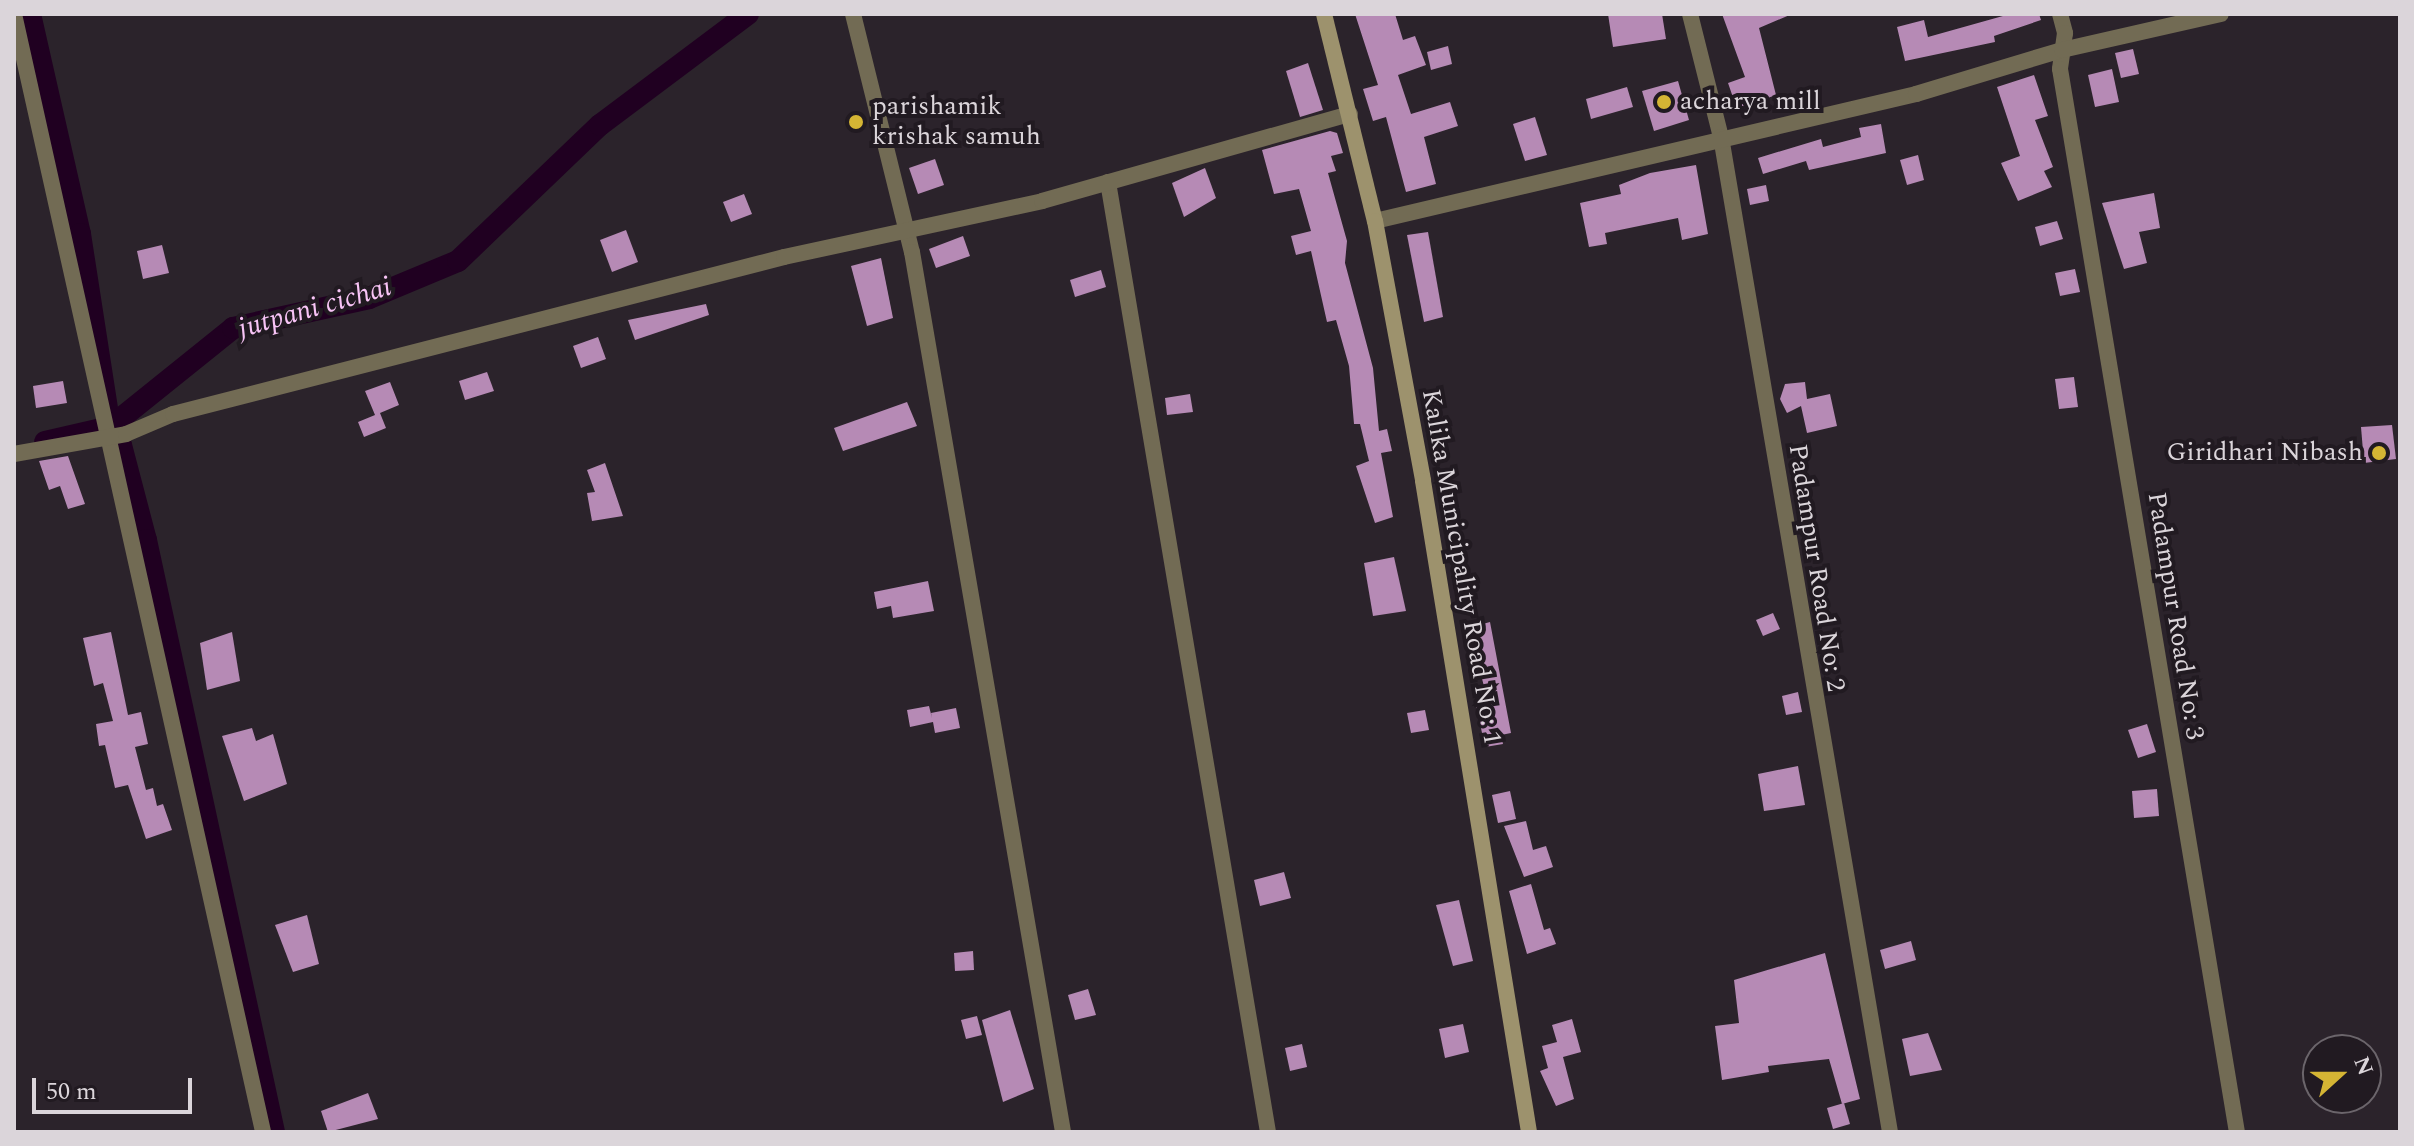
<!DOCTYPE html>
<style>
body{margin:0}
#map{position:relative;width:2414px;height:1146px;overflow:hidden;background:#2b232b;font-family:Spectral,serif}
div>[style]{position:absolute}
.canal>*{height:22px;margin:-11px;padding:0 11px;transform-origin:11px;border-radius:11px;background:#200021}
.building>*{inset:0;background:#b68ab5}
.street>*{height:16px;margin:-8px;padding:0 8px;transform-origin:8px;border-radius:8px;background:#726b54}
.secondary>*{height:16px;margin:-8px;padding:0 8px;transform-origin:8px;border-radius:8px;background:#9d926d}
.dots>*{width:22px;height:22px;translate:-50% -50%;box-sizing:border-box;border:4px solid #211a21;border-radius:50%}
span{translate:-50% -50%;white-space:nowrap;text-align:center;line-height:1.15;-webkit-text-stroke:8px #211a21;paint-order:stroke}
.poi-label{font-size:26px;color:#dbd5da}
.left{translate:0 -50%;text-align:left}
.right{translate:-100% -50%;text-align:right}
.street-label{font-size:26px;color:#dbd5da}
.water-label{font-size:28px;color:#f8c4f6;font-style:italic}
.frame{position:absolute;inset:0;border:16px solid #dbd5da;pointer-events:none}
.north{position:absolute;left:2302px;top:1034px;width:80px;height:80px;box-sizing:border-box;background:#211a21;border:2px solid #6b656b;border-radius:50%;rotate:69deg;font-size:22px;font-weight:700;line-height:32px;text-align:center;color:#dbd5da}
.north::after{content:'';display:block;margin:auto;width:28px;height:36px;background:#d5b534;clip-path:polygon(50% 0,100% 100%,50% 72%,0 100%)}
.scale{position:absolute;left:32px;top:1078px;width:160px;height:36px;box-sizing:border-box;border:4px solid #dbd5da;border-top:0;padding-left:10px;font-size:24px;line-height:28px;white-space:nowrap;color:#dbd5da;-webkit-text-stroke:6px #211a21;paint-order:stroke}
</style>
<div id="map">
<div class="canal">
<i style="left:30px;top:14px;width:226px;rotate:77.2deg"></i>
<i style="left:80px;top:234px;width:195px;rotate:81.2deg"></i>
<i style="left:110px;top:427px;width:21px;rotate:59deg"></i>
<i style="left:121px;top:445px;width:98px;rotate:75.3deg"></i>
<i style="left:146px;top:540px;width:606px;rotate:77.8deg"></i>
<i style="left:45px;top:442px;width:67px;rotate:-13deg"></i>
<i style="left:110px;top:427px;width:158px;rotate:-38.8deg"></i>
<i style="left:233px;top:328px;width:139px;rotate:-12.4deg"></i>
<i style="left:369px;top:298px;width:96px;rotate:-22.6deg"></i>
<i style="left:458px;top:261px;width:197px;rotate:-43.8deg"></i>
<i style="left:600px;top:125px;width:185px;rotate:-36.9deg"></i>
</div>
<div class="building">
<i style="clip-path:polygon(1355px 14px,1395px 14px,1403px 40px,1415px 36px,1426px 65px,1398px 75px,1411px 114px,1450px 102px,1458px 126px,1424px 137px,1436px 184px,1406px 192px,1386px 117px,1373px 121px,1363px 89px,1378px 85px)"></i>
<i style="clip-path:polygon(1608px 14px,1662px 14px,1666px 39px,1613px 47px)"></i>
<i style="clip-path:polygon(1722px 14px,1792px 14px,1759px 28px,1776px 95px,1737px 109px,1728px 83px,1745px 77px)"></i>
<i style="clip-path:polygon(2010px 14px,2039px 14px,2041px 20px,1994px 36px,1995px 42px,1905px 61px,1897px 27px,1924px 20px,1928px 37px)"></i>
<i style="clip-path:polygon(1448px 46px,1452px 64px,1431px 70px,1427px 52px)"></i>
<i style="clip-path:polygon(2133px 49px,2139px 74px,2121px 78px,2115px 53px)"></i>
<i style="clip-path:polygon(1308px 63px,1323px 110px,1300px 117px,1286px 71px)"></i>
<i style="clip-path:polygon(2112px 69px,2119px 102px,2095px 107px,2088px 75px)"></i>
<i style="clip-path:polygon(2034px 75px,2048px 116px,2035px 120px,2053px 167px,2044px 171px,2052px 187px,2018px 201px,2001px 163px,2020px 156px,1997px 87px)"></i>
<i style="clip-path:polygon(1678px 81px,1689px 120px,1654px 131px,1642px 91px)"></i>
<i style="clip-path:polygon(1627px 87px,1633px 107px,1591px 119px,1586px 99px)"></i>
<i style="clip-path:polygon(1535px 117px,1547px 155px,1525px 161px,1513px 124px)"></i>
<i style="clip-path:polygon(1881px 124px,1886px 153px,1809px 170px,1806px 161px,1763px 174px,1758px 158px,1821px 139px,1823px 147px,1861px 137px,1859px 128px)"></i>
<i style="clip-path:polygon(1330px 131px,1337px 133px,1343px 153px,1331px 156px,1336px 171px,1328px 173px,1347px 241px,1345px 263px,1373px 368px,1379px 431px,1387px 429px,1392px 451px,1381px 453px,1393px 517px,1375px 523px,1356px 466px,1369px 461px,1360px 424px,1354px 424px,1349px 366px,1336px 320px,1327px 322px,1311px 251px,1296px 255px,1291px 236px,1311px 231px,1299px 189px,1274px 194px,1262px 150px)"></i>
<i style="clip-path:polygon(1918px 155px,1924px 180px,1907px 185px,1900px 160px)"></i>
<i style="clip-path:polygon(935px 159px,944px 185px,918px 194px,909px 168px)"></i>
<i style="clip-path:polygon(1696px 165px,1708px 234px,1682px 240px,1678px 218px,1605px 233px,1607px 244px,1589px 247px,1580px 203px,1621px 194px,1619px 185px,1650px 173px)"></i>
<i style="clip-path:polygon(1205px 168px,1216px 198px,1184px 217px,1172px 183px)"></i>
<i style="clip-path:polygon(1766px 185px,1769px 201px,1750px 205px,1747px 189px)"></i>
<i style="clip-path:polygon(2154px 193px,2160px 228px,2139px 232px,2147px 263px,2124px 269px,2102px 203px)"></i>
<i style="clip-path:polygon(744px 194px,752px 214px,731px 222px,723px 202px)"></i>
<i style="clip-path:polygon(2057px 221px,2063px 239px,2040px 246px,2035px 227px)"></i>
<i style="clip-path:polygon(626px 230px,638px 262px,612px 272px,600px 240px)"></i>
<i style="clip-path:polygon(1428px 232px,1443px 317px,1424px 322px,1407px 235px)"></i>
<i style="clip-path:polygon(963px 236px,970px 256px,936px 268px,929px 249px)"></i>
<i style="clip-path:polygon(162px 245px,169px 273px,143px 279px,137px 251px)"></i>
<i style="clip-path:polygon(881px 258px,893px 318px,867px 326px,851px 266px)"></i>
<i style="clip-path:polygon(2075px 269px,2080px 292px,2060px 296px,2055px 273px)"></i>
<i style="clip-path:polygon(1101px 270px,1106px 287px,1075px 297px,1070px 280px)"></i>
<i style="clip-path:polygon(706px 304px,709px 315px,635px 340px,628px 320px)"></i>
<i style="clip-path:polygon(598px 337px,606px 359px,581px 368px,573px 346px)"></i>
<i style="clip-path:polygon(487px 372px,494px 391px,465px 400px,459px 381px)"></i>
<i style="clip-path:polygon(2074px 377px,2078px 407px,2059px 409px,2055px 379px)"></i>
<i style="clip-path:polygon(63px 381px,67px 403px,36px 408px,33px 386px)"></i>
<i style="clip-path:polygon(390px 382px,399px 405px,380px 413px,386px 428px,364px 437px,358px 422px,375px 415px,365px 391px)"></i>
<i style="clip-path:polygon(1805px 382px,1807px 399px,1830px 394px,1837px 426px,1807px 433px,1801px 406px,1787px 413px,1780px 399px,1785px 384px)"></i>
<i style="clip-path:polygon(1190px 394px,1193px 412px,1167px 415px,1165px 398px)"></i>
<i style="clip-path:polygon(907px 402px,917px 426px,843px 451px,834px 428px)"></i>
<i style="clip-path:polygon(2392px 425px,2396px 459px,2364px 463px,2361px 427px)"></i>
<i style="clip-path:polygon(68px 456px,85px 504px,68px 509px,60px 486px,49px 490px,39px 461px)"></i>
<i style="clip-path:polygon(605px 463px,623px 516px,592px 521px,587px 493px,595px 492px,587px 470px)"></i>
<i style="clip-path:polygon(1394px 557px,1406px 611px,1373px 616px,1364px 563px)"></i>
<i style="clip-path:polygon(928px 581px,934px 611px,893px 618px,891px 606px,877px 609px,874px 592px)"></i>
<i style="clip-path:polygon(1773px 613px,1780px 629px,1763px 636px,1756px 620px)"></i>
<i style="clip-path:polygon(1490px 622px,1511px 733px,1501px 735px,1503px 744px,1485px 747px,1475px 700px,1487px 697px,1468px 628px)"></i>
<i style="clip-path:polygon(111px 632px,128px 715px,141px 712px,148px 744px,135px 747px,146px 790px,153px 788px,157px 806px,163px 804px,172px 830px,146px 839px,128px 785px,115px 788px,105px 745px,99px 746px,96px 724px,113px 721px,103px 683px,94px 686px,83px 638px)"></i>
<i style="clip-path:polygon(232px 632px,240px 681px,207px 690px,200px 643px)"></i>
<i style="clip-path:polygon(1798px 692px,1802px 712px,1786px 715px,1782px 696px)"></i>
<i style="clip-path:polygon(929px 706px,932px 718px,931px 713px,956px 708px,960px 728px,935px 733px,933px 722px,910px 727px,907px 710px)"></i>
<i style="clip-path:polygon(1425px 710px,1429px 730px,1411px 733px,1407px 713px)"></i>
<i style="clip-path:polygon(2147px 724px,2156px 752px,2138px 758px,2128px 730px)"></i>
<i style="clip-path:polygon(252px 728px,256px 741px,273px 734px,287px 784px,244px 801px,222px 736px)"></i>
<i style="clip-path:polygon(1798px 766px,1805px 805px,1764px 811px,1758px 774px)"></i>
<i style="clip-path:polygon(2157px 789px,2159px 816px,2134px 818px,2132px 791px)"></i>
<i style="clip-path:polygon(1510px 791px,1516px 819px,1498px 823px,1492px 795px)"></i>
<i style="clip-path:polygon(1526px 821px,1533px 850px,1546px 846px,1553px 867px,1524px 877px,1504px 826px)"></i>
<i style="clip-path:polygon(1284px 872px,1291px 898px,1260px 906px,1254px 880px)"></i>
<i style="clip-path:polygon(1531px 884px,1544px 930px,1550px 928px,1556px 944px,1527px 954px,1509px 891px)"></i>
<i style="clip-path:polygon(1459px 900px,1473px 961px,1453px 966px,1436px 905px)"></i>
<i style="clip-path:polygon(307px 915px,319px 964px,293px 972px,275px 925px)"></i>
<i style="clip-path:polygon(1911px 941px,1916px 960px,1885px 969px,1880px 950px)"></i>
<i style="clip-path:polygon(973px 951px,974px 970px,955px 971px,954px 953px)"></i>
<i style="clip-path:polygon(1825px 953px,1860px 1099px,1842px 1104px,1829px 1059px,1768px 1066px,1769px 1072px,1722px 1080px,1715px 1026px,1739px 1023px,1734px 980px)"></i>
<i style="clip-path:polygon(1088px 989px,1096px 1015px,1075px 1020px,1068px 995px)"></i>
<i style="clip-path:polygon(1010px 1010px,1034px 1089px,1003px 1102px,982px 1020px)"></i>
<i style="clip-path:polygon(977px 1016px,982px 1035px,966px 1039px,961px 1020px)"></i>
<i style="clip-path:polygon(1572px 1019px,1581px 1052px,1563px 1057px,1574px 1099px,1556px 1106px,1540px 1071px,1548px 1068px,1542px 1046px,1557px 1042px,1552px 1025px)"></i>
<i style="clip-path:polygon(1463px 1024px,1469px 1052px,1445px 1058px,1439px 1029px)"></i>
<i style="clip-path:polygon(1928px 1033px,1942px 1070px,1910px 1076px,1902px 1039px)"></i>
<i style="clip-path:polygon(1302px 1044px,1307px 1067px,1290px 1071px,1285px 1048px)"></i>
<i style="clip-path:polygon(368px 1093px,378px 1119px,328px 1132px,321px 1111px)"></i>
<i style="clip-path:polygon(1844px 1103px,1850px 1124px,1833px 1129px,1827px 1108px)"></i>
</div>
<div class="street">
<i style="left:14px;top:14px;width:1145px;rotate:77.44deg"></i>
<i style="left:853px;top:14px;width:245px;rotate:76.1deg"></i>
<i style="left:912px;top:252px;width:893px;rotate:80.26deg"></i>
<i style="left:1690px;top:14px;width:127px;rotate:75.9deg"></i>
<i style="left:1721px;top:137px;width:1009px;rotate:80.36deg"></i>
<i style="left:2060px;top:14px;width:20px;rotate:75deg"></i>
<i style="left:2065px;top:33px;width:36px;rotate:98deg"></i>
<i style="left:2060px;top:69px;width:1078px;rotate:80.55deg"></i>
<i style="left:1108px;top:182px;width:963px;rotate:80.44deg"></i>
<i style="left:1375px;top:221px;width:556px;rotate:-13.21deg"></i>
<i style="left:1916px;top:94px;width:152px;rotate:-16.8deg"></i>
<i style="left:2062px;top:50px;width:163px;rotate:-12.8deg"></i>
<i style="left:14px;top:454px;width:114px;rotate:-10.1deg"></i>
<i style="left:126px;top:434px;width:51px;rotate:-23.1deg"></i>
<i style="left:173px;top:414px;width:631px;rotate:-14.41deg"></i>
<i style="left:784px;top:257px;width:264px;rotate:-12.2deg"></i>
<i style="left:1042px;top:201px;width:320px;rotate:-15.8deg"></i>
</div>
<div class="secondary">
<i style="left:1324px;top:14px;width:213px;rotate:76.2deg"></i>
<i style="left:1375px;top:221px;width:264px;rotate:79.5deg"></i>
<i style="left:1423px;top:481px;width:660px;rotate:80.75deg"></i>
</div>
<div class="dots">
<i style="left:1664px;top:102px;background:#d5b534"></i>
<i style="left:856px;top:122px;background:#d5b534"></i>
<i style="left:2379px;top:453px;background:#d5b534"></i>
</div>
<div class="poi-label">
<span class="left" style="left:1680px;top:102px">acharya mill</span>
<span class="left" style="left:872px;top:122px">parishamik<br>krishak samuh</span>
<span class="right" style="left:2363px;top:453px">Giridhari Nibash</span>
</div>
<div class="street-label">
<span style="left:1461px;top:567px;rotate:80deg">Kalika Municipality Road No: 1</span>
<span style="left:1816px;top:568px;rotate:81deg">Padampur Road No: 2</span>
<span style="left:2175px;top:616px;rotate:81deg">Padampur Road No: 3</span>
</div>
<div class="water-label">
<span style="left:315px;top:308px;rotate:-16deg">jutpani cichai</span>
</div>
<div class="frame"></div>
<div class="north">N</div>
<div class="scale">50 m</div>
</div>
